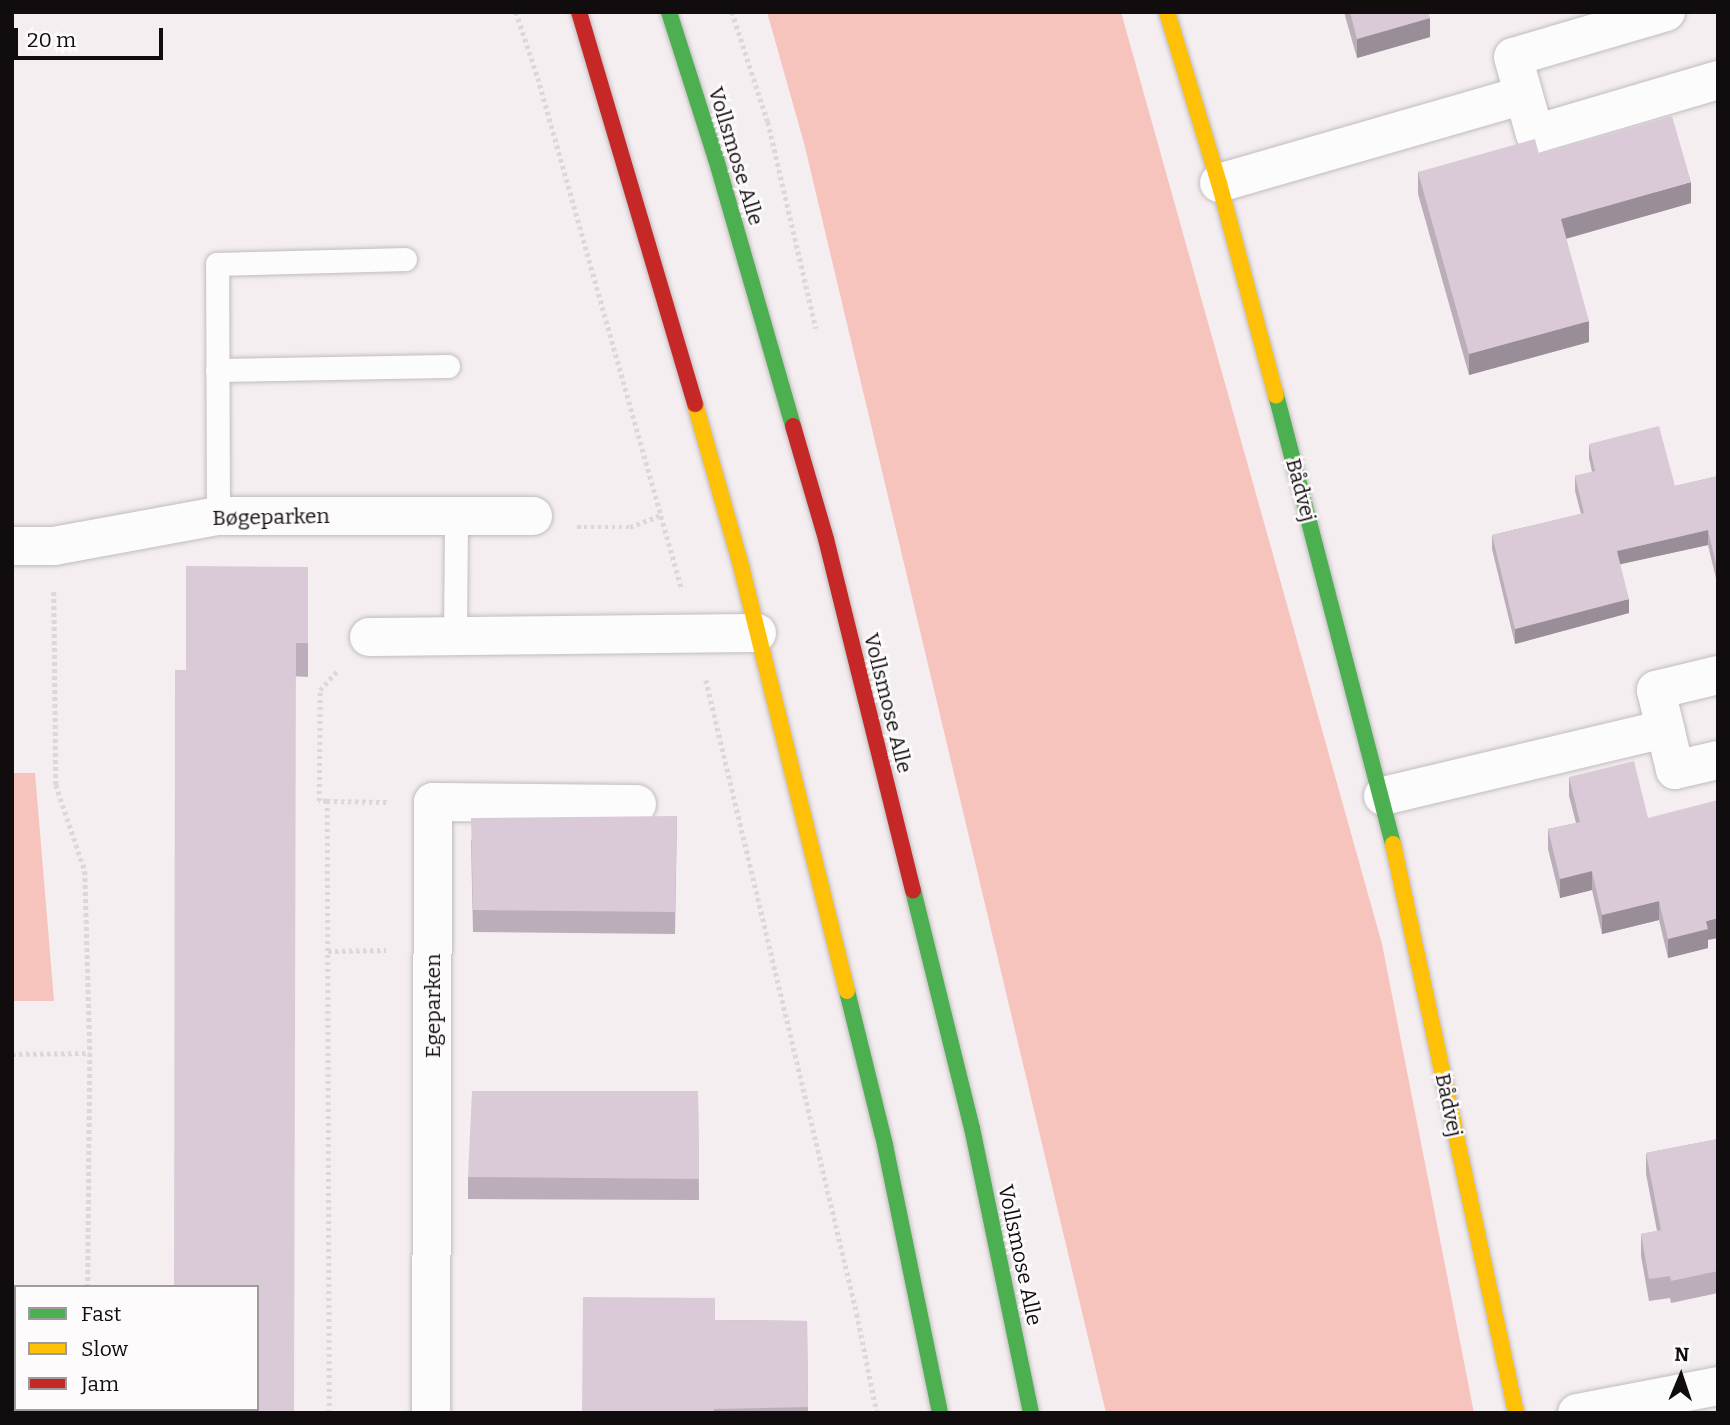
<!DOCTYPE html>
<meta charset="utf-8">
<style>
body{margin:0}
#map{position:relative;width:1730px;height:1425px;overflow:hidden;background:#f4eef1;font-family:Bitter,serif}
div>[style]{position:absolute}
.green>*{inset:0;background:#f7c3bd}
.path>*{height:4.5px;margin-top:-2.25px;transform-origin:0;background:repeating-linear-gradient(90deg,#dad8d9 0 3.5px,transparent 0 7px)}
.roads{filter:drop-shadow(0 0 2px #c1bcbe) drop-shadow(0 0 2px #c1bcbe)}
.lane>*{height:23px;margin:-11.5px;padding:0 11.5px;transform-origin:11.5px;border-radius:11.5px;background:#fdfcfd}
.street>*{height:38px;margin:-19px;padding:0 19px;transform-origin:19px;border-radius:19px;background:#fdfcfd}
.fast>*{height:16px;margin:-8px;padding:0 8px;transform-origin:8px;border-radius:8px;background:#4caf50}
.slow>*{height:16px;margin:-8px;padding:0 8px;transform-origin:8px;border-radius:8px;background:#ffc107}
.jam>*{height:16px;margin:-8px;padding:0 8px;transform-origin:8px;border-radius:8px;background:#c62828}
.wall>*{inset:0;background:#bbaeba}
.shaded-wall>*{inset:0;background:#998d97}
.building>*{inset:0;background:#dacad8}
span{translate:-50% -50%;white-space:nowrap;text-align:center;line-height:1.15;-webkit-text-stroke:5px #fefbfc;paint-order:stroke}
.street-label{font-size:21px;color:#110c0e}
.frame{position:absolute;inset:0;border:14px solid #110c0e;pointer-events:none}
.legend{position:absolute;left:14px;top:1285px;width:245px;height:126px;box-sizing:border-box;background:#fefbfc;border:2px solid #9f9b9d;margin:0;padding:9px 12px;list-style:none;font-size:21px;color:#110c0e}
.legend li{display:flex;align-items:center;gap:14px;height:35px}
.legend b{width:35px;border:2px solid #9f9b9d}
.north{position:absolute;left:1646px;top:1341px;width:70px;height:70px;-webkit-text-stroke:5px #fefbfc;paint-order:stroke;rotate:2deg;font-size:19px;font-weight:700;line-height:28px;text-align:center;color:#110c0e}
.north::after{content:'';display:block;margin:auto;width:24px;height:32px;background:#110c0e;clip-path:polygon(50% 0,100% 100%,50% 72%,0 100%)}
.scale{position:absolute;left:14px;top:28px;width:149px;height:32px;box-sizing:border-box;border:4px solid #110c0e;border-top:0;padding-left:9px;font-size:21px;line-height:24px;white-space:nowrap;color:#110c0e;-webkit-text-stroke:5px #fefbfc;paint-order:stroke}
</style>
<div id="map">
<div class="green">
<i style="clip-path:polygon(767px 12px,1121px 12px,1382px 944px,1474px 1413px,1106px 1413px,804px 143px)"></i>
<i style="clip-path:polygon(12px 773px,35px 773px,54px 1001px,12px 1001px)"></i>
</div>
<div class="path">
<i style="left:516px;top:12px;width:70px;rotate:71.6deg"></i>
<i style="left:538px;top:78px;width:532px;rotate:74.29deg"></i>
<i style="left:732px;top:12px;width:116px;rotate:71.9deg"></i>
<i style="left:768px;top:122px;width:212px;rotate:76.9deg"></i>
<i style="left:577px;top:527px;width:53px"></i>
<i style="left:630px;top:527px;width:33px;rotate:-21deg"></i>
<i style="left:54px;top:592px;width:193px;rotate:89.4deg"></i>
<i style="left:56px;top:785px;width:91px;rotate:71.4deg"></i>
<i style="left:85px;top:871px;width:182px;rotate:88.4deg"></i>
<i style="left:90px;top:1053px;width:234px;rotate:90.5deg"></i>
<i style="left:706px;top:680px;width:652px;rotate:76.6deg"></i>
<i style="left:857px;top:1314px;width:101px;rotate:78.6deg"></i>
<i style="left:327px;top:801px;width:8px;rotate:180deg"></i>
<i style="left:319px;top:801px;width:111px;rotate:-89.5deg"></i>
<i style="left:320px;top:690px;width:27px;rotate:-48deg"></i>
<i style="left:328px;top:951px;width:58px;rotate:-1deg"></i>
<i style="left:12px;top:1054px;width:78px;rotate:-0.7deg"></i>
<i style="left:12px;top:1363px;width:4px"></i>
<i style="left:87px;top:1413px;width:4px;rotate:-90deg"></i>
<i style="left:329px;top:1413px;width:612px;rotate:-90.19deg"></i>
<i style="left:327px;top:801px;width:60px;rotate:1deg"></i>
</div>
<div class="roads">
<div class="lane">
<i style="left:217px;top:370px;width:231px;rotate:-1deg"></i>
<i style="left:218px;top:516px;width:252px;rotate:-90.2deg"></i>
<i style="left:217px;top:264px;width:188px;rotate:-1.5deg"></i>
<i style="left:455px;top:636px;width:120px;rotate:-89.5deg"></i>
</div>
<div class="street">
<i style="left:1666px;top:12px;width:159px;rotate:163.6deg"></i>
<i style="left:1513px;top:57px;width:80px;rotate:74.1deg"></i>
<i style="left:1535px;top:134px;width:191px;rotate:-16.4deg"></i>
<i style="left:1219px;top:183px;width:317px;rotate:-16.1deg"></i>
<i style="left:12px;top:546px;width:42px"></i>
<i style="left:54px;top:546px;width:167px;rotate:-10.4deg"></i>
<i style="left:218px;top:516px;width:315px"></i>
<i style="left:369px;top:637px;width:388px;rotate:-0.6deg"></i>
<i style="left:1718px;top:675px;width:64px;rotate:166.4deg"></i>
<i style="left:1656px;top:690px;width:82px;rotate:76.6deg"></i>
<i style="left:1675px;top:770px;width:44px;rotate:-13.1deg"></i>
<i style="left:1383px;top:796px;width:290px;rotate:-13.4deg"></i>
<i style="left:431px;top:1413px;width:611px;rotate:-89.81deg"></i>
<i style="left:433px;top:802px;width:204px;rotate:0.6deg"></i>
<i style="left:1577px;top:1413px;width:144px;rotate:-10.8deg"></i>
</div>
<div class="fast">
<i style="left:669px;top:12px;width:154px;rotate:72.3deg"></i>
<i style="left:716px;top:159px;width:278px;rotate:73.9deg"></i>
<i style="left:1276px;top:395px;width:464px;rotate:75.4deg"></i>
<i style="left:913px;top:890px;width:245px;rotate:76.1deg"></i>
<i style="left:972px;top:1128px;width:291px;rotate:78.3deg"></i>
<i style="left:847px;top:991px;width:159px;rotate:76.1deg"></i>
<i style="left:885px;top:1145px;width:274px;rotate:78.4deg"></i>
</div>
<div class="slow">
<i style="left:1167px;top:12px;width:179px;rotate:73.1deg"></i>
<i style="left:1219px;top:183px;width:220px;rotate:75deg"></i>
<i style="left:695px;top:404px;width:168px;rotate:74.1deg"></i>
<i style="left:741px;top:566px;width:438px;rotate:76deg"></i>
<i style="left:1393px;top:844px;width:582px;rotate:77.8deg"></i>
</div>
<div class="jam">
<i style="left:579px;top:12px;width:409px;rotate:73.5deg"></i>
<i style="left:793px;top:426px;width:118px;rotate:73.7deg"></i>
<i style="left:826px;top:539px;width:362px;rotate:76.1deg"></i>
</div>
</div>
<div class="wall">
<i style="clip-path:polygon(1344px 12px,1428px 12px,1430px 37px,1357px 58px)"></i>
<i style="clip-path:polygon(1539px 154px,1691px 203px,1566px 239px,1589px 342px,1469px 375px,1418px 194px,1418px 172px)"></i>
<i style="clip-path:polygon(1589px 444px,1675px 486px,1718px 476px,1718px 587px,1708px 545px,1620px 564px,1629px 613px,1515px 644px,1492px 549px,1492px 535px,1581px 514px,1575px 491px,1575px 476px,1592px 472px,1589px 458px)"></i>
<i style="clip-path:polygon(308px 567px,308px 677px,186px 670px)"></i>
<i style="clip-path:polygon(1569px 777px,1648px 818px,1708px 940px,1708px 948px,1668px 958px,1659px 920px,1602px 934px,1592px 890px,1560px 898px,1548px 849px,1548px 829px,1576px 823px,1569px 796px)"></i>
<i style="clip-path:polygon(677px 816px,675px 934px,473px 932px,471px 840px)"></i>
<i style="clip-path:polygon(698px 1091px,699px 1200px,468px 1199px,468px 1177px)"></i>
<i style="clip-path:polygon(1718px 1139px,1718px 1293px,1671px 1303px,1670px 1298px,1649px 1301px,1641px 1256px,1641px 1234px,1657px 1231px,1646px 1174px,1646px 1153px)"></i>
<i style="clip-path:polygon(715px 1320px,807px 1321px,808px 1413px,582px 1413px)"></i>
</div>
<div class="shaded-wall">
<i style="clip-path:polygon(1430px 18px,1430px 37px,1357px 58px,1357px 39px)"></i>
<i style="clip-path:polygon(1691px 182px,1691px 203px,1561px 240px,1561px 219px)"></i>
<i style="clip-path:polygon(1589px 321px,1589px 342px,1469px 375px,1469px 354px)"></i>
<i style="clip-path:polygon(1708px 530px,1708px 545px,1617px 565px,1617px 551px)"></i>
<i style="clip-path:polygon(1629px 599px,1629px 613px,1515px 644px,1515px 629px)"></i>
<i style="clip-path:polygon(1592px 871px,1592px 890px,1560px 898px,1560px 879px)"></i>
<i style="clip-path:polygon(1659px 901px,1659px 920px,1602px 934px,1602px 915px)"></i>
<i style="clip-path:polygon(1718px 918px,1718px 938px,1708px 940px,1708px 948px,1668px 958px,1668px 939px,1706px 921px)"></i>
</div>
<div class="building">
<i style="clip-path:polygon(1350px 12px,1428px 12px,1430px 18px,1357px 39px)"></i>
<i style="clip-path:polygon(1672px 116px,1691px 182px,1561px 219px,1589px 321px,1469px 354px,1418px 172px,1535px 139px,1539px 154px)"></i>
<i style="clip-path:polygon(1659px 426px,1675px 486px,1718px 476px,1718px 573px,1708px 530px,1617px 551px,1629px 599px,1515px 629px,1492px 535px,1584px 513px,1575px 476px,1595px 471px,1589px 444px)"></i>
<i style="clip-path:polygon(186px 566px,308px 567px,308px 643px,296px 643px,294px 1413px,174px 1413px,174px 1409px,257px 1409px,257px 1287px,174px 1287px,175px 670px,186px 670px)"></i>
<i style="clip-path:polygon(1634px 761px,1648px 818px,1718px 800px,1718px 918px,1706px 921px,1708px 929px,1668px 939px,1659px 901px,1602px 915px,1592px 871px,1560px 879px,1548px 829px,1580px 822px,1569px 777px)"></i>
<i style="clip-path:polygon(677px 816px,675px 912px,473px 910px,471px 818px)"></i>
<i style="clip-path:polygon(472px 1091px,698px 1091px,699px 1179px,468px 1177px)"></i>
<i style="clip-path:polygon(1718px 1139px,1718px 1271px,1671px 1281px,1670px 1276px,1649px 1279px,1641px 1234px,1661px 1230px,1646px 1153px)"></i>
<i style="clip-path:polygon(583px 1297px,715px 1298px,715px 1320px,807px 1321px,808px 1407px,714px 1409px,714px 1413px,582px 1413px)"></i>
</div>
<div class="street-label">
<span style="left:736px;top:156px;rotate:73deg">Vollsmose Alle</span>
<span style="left:1301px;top:490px;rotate:75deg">Bådvej</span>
<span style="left:271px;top:517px;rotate:-1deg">Bøgeparken</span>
<span style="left:888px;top:703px;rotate:76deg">Vollsmose Alle</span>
<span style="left:433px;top:1006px;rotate:-90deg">Egeparken</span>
<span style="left:1449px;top:1105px;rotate:78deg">Bådvej</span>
<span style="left:1020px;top:1255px;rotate:78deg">Vollsmose Alle</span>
</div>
<div class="frame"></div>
<ul class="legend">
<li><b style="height:9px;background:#4caf50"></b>Fast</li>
<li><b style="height:9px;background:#ffc107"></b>Slow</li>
<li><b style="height:9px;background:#c62828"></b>Jam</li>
</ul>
<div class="north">N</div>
<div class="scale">20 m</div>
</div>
